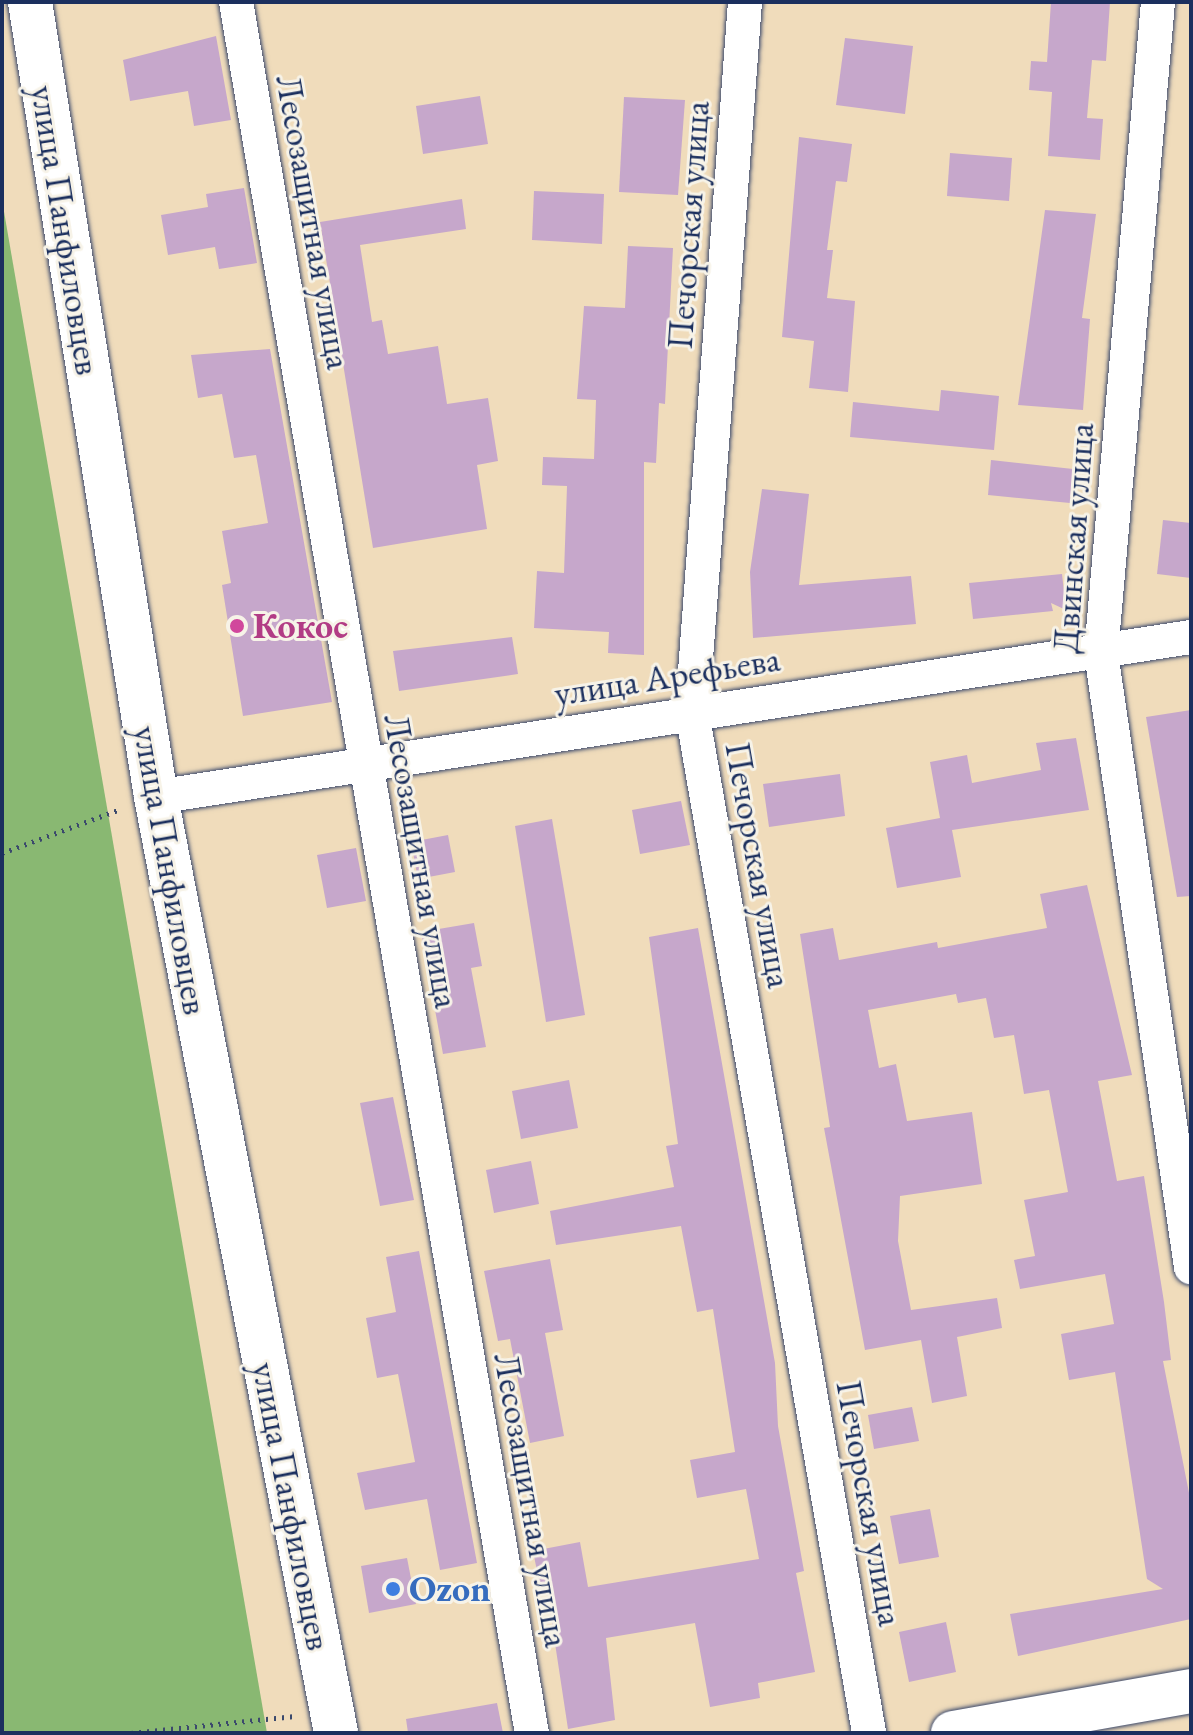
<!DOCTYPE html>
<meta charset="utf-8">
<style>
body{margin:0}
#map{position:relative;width:1193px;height:1735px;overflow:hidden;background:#f0dcbb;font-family:"EB Garamond",serif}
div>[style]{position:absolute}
.forest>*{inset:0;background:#89b872}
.building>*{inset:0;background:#c6a7cb}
.path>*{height:5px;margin-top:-2.5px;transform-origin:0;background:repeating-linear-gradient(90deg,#3b496c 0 2px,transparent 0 8px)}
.roads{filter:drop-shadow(0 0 2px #3b496c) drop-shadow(0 0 2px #3b496c)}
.street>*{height:34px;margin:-17px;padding:0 17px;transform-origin:17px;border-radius:17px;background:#fff}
.secondary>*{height:44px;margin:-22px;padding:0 22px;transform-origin:22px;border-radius:22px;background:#fff}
.primary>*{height:44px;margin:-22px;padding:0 22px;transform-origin:22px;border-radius:22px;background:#fff}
.dots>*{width:22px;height:22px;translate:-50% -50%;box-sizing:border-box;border:4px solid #f7f3e8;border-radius:50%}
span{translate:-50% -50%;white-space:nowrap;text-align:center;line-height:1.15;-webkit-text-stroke:6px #f7f3e8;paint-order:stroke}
.street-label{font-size:36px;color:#1b2f5e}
.hotel-label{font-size:36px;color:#b23c85;font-weight:700}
.left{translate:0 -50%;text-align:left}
.shop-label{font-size:36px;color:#366cbe;font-weight:700}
.frame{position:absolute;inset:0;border:4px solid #1b2f5e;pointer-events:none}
</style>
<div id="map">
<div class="forest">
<i style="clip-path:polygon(2px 200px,267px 1733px,2px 1733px)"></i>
</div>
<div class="building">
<i style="clip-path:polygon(1051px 2px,1110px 2px,1106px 61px,1092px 60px,1087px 118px,1103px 119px,1100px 160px,1048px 156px,1052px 92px,1029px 90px,1031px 61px,1047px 62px)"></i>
<i style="clip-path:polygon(216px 36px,231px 120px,194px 126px,188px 91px,130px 101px,123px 60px)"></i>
<i style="clip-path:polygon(845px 38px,913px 46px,905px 114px,836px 105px)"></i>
<i style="clip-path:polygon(480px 96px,488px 144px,423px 154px,416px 106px)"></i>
<i style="clip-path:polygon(624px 97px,685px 100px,678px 195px,619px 192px)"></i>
<i style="clip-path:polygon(799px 137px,852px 144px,847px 182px,836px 181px,827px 250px,833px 250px,827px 298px,855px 301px,848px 392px,809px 388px,814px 341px,782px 337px)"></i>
<i style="clip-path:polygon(950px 153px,1012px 158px,1009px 201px,947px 196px)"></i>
<i style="clip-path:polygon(244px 188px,257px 263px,219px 269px,215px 247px,168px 255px,161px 215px,208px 207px,206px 194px)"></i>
<i style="clip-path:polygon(534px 191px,604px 194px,602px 244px,532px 240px)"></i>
<i style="clip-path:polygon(462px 199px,466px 229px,360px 245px,372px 322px,382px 320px,388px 354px,438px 346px,447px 404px,488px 398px,498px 461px,477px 465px,487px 529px,373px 548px,320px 222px)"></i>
<i style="clip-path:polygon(1045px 210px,1096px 214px,1082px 318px,1090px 319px,1083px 410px,1018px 405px)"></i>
<i style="clip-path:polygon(628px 246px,673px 248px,665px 404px,659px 403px,656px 463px,644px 462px,644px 655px,608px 653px,609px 632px,534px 628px,537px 571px,564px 573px,567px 486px,542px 485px,543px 457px,594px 459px,596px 400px,577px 399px,584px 306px,625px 308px)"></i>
<i style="clip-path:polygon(270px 349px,332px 702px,243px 716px,222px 585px,231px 583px,222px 531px,268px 523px,256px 455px,234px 458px,222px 394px,198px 398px,191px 355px)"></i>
<i style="clip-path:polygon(941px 390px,999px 396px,994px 450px,850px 437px,853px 402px,939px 411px)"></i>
<i style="clip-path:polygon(991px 460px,1073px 469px,1070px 503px,988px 495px)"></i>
<i style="clip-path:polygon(762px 489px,809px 494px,799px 585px,911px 576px,916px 624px,753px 638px,750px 572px)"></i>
<i style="clip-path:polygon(1163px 520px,1191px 523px,1191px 578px,1157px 574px)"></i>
<i style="clip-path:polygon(1062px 574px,1066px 610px,1051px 603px,1053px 611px,973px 619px,969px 583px)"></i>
<i style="clip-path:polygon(512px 637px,518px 674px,399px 691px,393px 651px)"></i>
<i style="clip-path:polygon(1191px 710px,1191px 896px,1177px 897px,1146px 717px)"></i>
<i style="clip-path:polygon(1076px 738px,1089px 810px,952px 830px,961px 877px,897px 888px,886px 828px,940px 818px,930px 762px,967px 755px,972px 783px,1041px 770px,1036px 743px)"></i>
<i style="clip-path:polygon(840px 774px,845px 816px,769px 827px,763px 784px)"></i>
<i style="clip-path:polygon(681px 801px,690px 845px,640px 854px,632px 810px)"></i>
<i style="clip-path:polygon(552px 819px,585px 1015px,546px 1022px,515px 826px)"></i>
<i style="clip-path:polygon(448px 835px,455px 872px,418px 879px,411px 842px)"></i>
<i style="clip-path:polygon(356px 848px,366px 901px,327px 908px,317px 855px)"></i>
<i style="clip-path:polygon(1087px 885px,1132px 1075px,1098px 1081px,1117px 1181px,1144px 1176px,1164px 1302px,1171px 1360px,1163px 1361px,1191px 1503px,1191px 1619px,1018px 1656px,1010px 1614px,1163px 1589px,1147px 1579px,1115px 1372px,1069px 1380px,1061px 1334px,1114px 1324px,1105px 1274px,1020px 1289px,1014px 1260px,1035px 1256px,1024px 1200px,1068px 1192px,1049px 1090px,1024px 1094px,1014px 1035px,994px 1038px,986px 998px,958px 1003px,956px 994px,868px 1010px,879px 1068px,896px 1064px,907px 1121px,972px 1112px,982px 1184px,900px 1196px,898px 1241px,911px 1310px,997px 1298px,1002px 1328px,957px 1337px,967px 1396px,932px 1403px,921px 1340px,865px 1350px,824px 1128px,830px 1127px,800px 934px,833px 928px,839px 960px,937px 942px,938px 948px,1047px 928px,1040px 894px)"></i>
<i style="clip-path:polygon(474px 923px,482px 966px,471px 968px,486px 1047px,443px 1054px,421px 932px)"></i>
<i style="clip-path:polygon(698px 928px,775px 1363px,778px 1426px,804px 1571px,796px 1573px,815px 1672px,758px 1683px,760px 1698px,710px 1707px,695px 1623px,606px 1638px,615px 1720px,568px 1729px,546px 1584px,540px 1586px,533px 1551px,580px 1542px,588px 1587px,759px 1559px,746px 1489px,697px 1498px,690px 1460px,735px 1452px,713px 1309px,697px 1312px,681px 1226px,556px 1245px,550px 1211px,674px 1187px,666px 1146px,678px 1144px,649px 937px)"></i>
<i style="clip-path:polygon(569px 1080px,578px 1128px,521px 1139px,512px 1091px)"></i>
<i style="clip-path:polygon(393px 1097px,414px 1200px,380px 1206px,360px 1103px)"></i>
<i style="clip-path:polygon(531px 1161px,539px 1204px,494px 1213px,486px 1170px)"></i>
<i style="clip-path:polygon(419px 1251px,477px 1563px,440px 1570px,427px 1499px,365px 1510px,357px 1473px,415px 1462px,398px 1374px,377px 1378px,366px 1318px,396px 1312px,386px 1257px)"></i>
<i style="clip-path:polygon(550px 1259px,563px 1330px,545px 1333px,564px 1436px,530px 1443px,510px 1339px,498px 1341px,484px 1271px)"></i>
<i style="clip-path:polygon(912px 1407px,919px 1441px,874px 1449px,868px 1415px)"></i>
<i style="clip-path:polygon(930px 1509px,939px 1557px,899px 1564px,890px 1516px)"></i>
<i style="clip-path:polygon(407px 1558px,416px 1604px,369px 1613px,361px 1566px)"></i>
<i style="clip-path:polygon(946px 1622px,956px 1672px,909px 1682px,899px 1632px)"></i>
<i style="clip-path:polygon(497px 1703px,503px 1733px,408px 1733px,406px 1719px)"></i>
</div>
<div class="path">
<i style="left:2px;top:853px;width:127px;rotate:-20.3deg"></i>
<i style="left:131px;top:1733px;width:165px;rotate:-5.9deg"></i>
</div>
<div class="roads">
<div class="street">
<i style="left:236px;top:2px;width:1756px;rotate:80.3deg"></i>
<i style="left:745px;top:2px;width:712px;rotate:94.27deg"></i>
<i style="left:692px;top:712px;width:1036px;rotate:80.16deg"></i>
<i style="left:1158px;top:2px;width:653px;rotate:95deg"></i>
<i style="left:1101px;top:653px;width:621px;rotate:81.66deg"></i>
<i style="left:156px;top:797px;width:1047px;rotate:-8.79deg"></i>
</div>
<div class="secondary">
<i style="left:953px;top:1733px;width:242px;rotate:-10deg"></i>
</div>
<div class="primary">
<i style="left:30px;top:2px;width:805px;rotate:80.99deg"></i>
<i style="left:156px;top:797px;width:953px;rotate:79.11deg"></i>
</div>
</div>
<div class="dots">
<i style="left:237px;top:626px;background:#d1479c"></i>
<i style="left:393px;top:1589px;background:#3f7fe0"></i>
</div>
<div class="street-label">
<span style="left:314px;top:222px;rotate:80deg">Лесозащитная улица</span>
<span style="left:688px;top:225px;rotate:-86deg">Печорская улица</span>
<span style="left:66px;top:230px;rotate:81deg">улица Панфиловцев</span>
<span style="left:1073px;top:538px;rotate:-86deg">Двинская улица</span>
<span style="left:667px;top:676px;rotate:-9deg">улица Арефьева</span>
<span style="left:422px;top:861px;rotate:80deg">Лесозащитная улица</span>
<span style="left:759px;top:865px;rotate:80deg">Печорская улица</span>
<span style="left:171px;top:870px;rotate:80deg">улица Панфиловцев</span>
<span style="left:532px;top:1500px;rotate:80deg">Лесозащитная улица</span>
<span style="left:870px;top:1503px;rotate:80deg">Печорская улица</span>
<span style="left:292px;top:1506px;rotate:79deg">улица Панфиловцев</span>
</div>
<div class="hotel-label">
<span class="left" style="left:253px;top:626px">Кокос</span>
</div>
<div class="shop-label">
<span class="left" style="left:409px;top:1589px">Ozon</span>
</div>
<div class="frame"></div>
</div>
